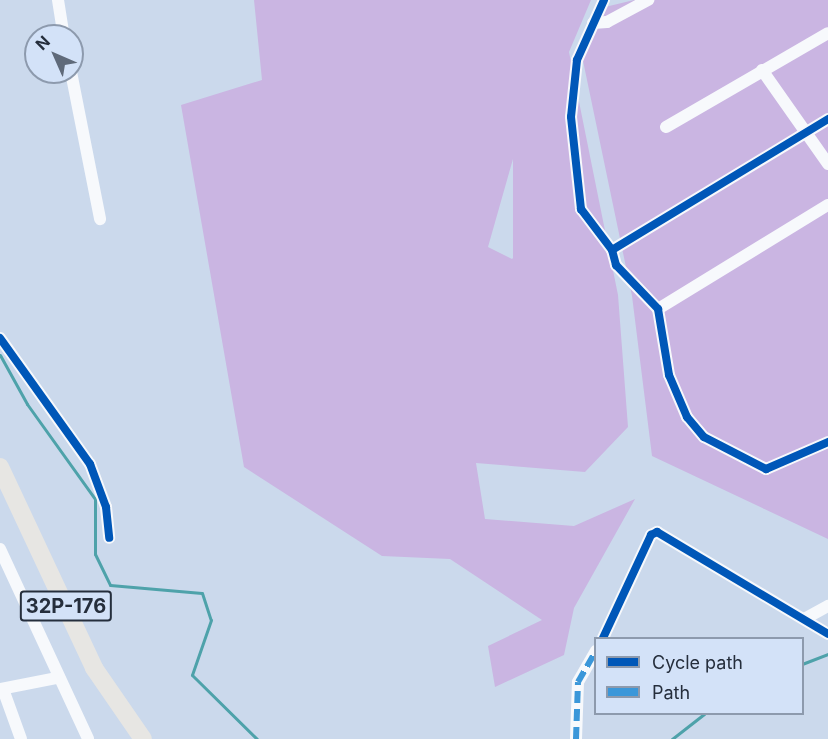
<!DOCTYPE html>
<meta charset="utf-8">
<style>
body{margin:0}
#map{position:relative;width:828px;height:739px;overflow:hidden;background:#cbd9ec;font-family:Inter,sans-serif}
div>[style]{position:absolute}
.green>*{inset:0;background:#cab5e2}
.stream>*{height:3px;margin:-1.5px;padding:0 1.5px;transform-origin:1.5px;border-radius:1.5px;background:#4ea2aa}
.street>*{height:12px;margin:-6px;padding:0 6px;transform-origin:6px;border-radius:6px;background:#f7f9fc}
.primary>*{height:18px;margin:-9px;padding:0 9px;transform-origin:9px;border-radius:9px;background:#e7e6e3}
.quiet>*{height:6px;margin-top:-3px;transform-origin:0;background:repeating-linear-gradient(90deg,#3b97d9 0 12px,transparent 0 18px)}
.cycleway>*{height:8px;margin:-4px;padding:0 4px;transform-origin:4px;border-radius:4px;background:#0057b8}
span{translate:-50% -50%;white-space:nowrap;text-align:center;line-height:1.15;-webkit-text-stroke:6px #d3e2f8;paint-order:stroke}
.shield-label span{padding:2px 4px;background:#d3e2f8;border:2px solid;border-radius:4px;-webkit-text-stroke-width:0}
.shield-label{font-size:20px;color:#252e3c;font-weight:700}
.legend{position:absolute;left:594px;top:637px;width:210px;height:78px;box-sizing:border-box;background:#d3e2f8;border:2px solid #8d9aad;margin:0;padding:8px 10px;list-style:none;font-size:18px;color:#252e3c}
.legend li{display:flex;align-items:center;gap:12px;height:30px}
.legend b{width:30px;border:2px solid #8d9aad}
.north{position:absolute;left:24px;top:24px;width:60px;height:60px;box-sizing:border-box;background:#d3e2f8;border:2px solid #8d9aad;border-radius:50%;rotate:315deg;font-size:16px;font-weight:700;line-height:24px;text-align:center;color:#252e3c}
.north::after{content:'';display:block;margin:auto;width:21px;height:27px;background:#5f6a7a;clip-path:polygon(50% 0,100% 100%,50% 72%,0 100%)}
</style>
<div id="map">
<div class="green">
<i style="clip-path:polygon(evenodd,254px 0,591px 0,569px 52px,618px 295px,628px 427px,585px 472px,476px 463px,485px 519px,574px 526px,635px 499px,574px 608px,564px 655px,495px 687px,488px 646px,542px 620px,450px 559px,382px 556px,244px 467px,181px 105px,262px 80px,254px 0,513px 159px,513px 258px,512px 259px,488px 247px,513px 159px)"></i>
<i style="clip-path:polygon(634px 0,828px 0,828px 539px,652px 456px,632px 296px,582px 56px,601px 8px)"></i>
</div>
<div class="stream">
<i style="left:0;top:355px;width:56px;rotate:61.1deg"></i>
<i style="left:27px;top:404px;width:117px;rotate:54.4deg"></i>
<i style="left:95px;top:499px;width:55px;rotate:90deg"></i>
<i style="left:95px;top:554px;width:34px;rotate:64deg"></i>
<i style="left:110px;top:585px;width:92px;rotate:5deg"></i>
<i style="left:202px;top:593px;width:28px;rotate:72deg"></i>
<i style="left:211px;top:620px;width:58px;rotate:109.1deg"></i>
<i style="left:192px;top:675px;width:91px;rotate:44.6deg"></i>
<i style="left:802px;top:664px;width:28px;rotate:-21deg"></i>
<i style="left:672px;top:739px;width:41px;rotate:-38deg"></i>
</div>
<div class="street">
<i style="left:58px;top:0;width:36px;rotate:81deg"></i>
<i style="left:604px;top:0;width:66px;rotate:114.2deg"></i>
<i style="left:577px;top:60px;width:57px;rotate:96deg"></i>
<i style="left:571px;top:117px;width:93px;rotate:83.8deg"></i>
<i style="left:581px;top:209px;width:51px;rotate:52.9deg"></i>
<i style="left:612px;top:250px;width:16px;rotate:75deg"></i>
<i style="left:616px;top:265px;width:61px;rotate:46.3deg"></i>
<i style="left:658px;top:309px;width:67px;rotate:80.5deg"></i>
<i style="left:669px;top:375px;width:46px;rotate:66.8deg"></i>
<i style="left:687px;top:417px;width:26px;rotate:50deg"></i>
<i style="left:704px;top:437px;width:70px;rotate:27.3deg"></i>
<i style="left:766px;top:469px;width:68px;rotate:-23.5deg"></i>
<i style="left:593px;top:23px;width:14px;rotate:-4deg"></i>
<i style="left:607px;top:22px;width:47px;rotate:-28.2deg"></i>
<i style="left:762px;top:70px;width:115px;rotate:54.9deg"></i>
<i style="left:71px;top:72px;width:150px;rotate:78.8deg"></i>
<i style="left:666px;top:127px;width:187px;rotate:-30.1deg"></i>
<i style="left:612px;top:250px;width:253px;rotate:-31.2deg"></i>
<i style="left:658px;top:309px;width:199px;rotate:-31.5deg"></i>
<i style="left:0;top:338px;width:155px;rotate:54.5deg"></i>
<i style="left:90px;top:464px;width:46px;rotate:69.6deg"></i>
<i style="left:106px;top:507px;width:31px;rotate:84deg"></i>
<i style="left:0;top:549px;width:209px;rotate:65.1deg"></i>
<i style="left:806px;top:618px;width:25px;rotate:-29deg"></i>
<i style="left:603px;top:638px;width:114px;rotate:-65deg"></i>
<i style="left:651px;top:535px;width:7px;rotate:-27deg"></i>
<i style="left:657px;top:532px;width:199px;rotate:30.8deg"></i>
<i style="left:0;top:689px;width:57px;rotate:-11.1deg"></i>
<i style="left:3px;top:689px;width:53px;rotate:70.2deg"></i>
<i style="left:576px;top:739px;width:57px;rotate:-88deg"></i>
<i style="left:578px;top:682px;width:36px;rotate:-60deg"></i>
</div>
<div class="primary">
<i style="left:0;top:467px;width:222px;rotate:64.9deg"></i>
<i style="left:94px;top:668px;width:86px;rotate:55.4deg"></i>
</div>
<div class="quiet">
<i style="left:576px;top:739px;width:57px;rotate:-88deg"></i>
<i style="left:578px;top:682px;width:36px;rotate:-60deg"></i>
</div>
<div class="cycleway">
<i style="left:604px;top:0;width:66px;rotate:114.2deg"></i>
<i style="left:577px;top:60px;width:57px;rotate:96deg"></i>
<i style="left:571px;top:117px;width:93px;rotate:83.8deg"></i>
<i style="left:581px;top:209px;width:51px;rotate:52.9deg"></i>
<i style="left:612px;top:250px;width:16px;rotate:75deg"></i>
<i style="left:616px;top:265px;width:61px;rotate:46.3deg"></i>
<i style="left:658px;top:309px;width:67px;rotate:80.5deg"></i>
<i style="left:669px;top:375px;width:46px;rotate:66.8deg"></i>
<i style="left:687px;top:417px;width:26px;rotate:50deg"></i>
<i style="left:704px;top:437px;width:70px;rotate:27.3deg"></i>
<i style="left:766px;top:469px;width:68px;rotate:-23.5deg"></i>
<i style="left:612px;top:250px;width:253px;rotate:-31.2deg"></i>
<i style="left:0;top:338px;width:155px;rotate:54.5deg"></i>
<i style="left:90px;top:464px;width:46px;rotate:69.6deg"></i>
<i style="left:106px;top:507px;width:31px;rotate:84deg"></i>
<i style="left:603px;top:638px;width:114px;rotate:-65deg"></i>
<i style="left:651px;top:535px;width:7px;rotate:-27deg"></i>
<i style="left:657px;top:532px;width:199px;rotate:30.8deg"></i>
</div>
<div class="shield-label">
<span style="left:66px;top:606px">32Р-176</span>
</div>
<ul class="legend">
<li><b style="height:8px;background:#0057b8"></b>Cycle path</li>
<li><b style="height:8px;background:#3b97d9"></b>Path</li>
</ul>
<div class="north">N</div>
</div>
